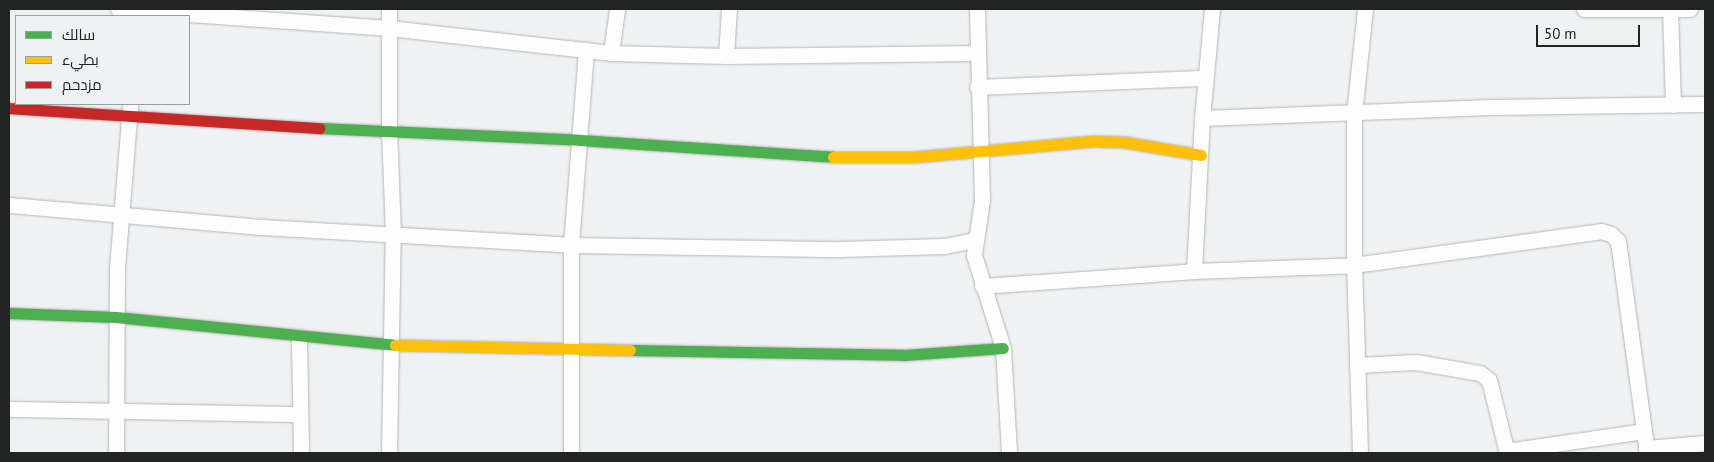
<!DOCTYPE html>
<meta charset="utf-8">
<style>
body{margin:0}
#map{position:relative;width:1714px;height:462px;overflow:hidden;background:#eff1f2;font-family:"PT Sans",Cairo,sans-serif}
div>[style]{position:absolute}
.roads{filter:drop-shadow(0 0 1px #b4b6b7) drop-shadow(0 0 1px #b4b6b7)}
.street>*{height:15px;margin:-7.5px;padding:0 7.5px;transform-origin:7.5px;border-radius:7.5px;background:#fdfdfd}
.fast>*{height:11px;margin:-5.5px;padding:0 5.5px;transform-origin:5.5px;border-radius:5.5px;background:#4caf50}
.slow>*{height:11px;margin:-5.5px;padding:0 5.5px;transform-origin:5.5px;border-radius:5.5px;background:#ffc107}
.jam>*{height:11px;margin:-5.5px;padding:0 5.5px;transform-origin:5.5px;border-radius:5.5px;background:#c62828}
span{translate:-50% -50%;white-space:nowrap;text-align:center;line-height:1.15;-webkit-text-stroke:4.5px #eef2f3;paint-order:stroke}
.frame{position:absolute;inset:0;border:10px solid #222323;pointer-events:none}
.legend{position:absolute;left:15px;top:15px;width:175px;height:90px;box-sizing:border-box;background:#eef2f3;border:1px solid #9c9fa0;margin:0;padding:6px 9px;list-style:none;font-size:15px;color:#222323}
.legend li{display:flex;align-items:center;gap:10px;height:25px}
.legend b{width:25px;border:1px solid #9c9fa0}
.scale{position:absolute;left:1536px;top:25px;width:104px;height:22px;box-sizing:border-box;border:2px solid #222323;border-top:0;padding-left:6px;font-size:15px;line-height:18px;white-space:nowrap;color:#222323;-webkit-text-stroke:4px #eef2f3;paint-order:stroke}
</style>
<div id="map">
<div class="roads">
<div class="street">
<i style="left:118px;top:9px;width:272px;rotate:4deg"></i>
<i style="left:389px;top:28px;width:223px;rotate:6.4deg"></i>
<i style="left:611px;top:53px;width:115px;rotate:1.5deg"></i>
<i style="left:726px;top:56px;width:251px;rotate:-0.7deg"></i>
<i style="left:977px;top:9px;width:191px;rotate:88.5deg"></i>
<i style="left:982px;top:200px;width:56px;rotate:98.3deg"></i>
<i style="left:974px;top:255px;width:97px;rotate:72.7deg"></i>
<i style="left:1003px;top:348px;width:105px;rotate:86.7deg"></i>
<i style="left:1212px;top:9px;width:109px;rotate:95.2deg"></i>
<i style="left:1202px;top:118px;width:288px;rotate:-2.2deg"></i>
<i style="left:1490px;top:107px;width:215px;rotate:-0.8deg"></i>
<i style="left:1584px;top:9px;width:106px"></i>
<i style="left:1670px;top:9px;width:96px;rotate:88.2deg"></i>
<i style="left:611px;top:53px;width:44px;rotate:-82.2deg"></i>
<i style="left:726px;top:56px;width:47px;rotate:-86.3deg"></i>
<i style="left:977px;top:87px;width:228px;rotate:-2.3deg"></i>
<i style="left:9px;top:205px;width:254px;rotate:5deg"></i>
<i style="left:262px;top:227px;width:310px;rotate:3.3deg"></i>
<i style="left:571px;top:245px;width:268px;rotate:0.9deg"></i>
<i style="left:839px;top:249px;width:105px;rotate:-1.6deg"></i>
<i style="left:944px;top:246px;width:32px;rotate:-11deg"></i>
<i style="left:1194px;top:271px;width:160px;rotate:-2.1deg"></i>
<i style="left:1354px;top:265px;width:249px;rotate:-7.8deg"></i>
<i style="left:1601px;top:231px;width:10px;rotate:17deg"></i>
<i style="left:1611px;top:234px;width:10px;rotate:45deg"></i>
<i style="left:1618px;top:241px;width:214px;rotate:82.2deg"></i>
<i style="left:982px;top:286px;width:213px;rotate:-4deg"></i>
<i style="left:1194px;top:271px;width:153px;rotate:-87deg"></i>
<i style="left:299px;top:337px;width:116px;rotate:89deg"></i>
<i style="left:1357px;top:365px;width:59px;rotate:-2.9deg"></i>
<i style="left:1416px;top:362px;width:65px;rotate:9.8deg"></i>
<i style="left:1480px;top:373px;width:11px;rotate:38deg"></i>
<i style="left:1489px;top:380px;width:75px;rotate:76.1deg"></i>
<i style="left:9px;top:409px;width:290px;rotate:1deg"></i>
<i style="left:1646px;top:448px;width:59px;rotate:-4.8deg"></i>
<i style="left:1506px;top:451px;width:139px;rotate:-8.2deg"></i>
<i style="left:116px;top:453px;width:185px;rotate:-89.7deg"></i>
<i style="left:117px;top:268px;width:164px;rotate:-85.4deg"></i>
<i style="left:389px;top:453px;width:219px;rotate:-89deg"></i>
<i style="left:393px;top:234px;width:103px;rotate:-92.2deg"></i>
<i style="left:389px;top:131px;width:122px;rotate:-90deg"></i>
<i style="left:571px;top:453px;width:208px;rotate:-90deg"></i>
<i style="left:571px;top:245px;width:196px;rotate:-85.6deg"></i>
<i style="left:1360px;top:453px;width:188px;rotate:-91.8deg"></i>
<i style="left:1354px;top:265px;width:151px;rotate:-90deg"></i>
<i style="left:1354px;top:114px;width:106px;rotate:-84deg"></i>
</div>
<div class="fast">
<i style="left:319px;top:128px;width:261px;rotate:2.6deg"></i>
<i style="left:580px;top:140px;width:254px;rotate:3.8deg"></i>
<i style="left:9px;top:313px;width:107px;rotate:2.1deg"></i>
<i style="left:116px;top:317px;width:280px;rotate:5.7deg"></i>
<i style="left:630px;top:350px;width:274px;rotate:1deg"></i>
<i style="left:904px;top:355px;width:99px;rotate:-4deg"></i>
</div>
<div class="slow">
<i style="left:833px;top:157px;width:81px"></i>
<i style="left:914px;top:157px;width:180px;rotate:-5.1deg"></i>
<i style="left:1093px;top:141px;width:31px;rotate:2deg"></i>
<i style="left:1124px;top:142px;width:78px;rotate:9.6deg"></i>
<i style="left:395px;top:345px;width:235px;rotate:1.2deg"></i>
</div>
<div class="jam">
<i style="left:9px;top:108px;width:311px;rotate:3.7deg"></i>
</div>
</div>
<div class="frame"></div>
<ul class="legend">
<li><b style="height:6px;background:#4caf50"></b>سالك</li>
<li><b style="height:6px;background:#ffc107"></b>بطيء</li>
<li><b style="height:6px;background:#c62828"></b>مزدحم</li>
</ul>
<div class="scale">50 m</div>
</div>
